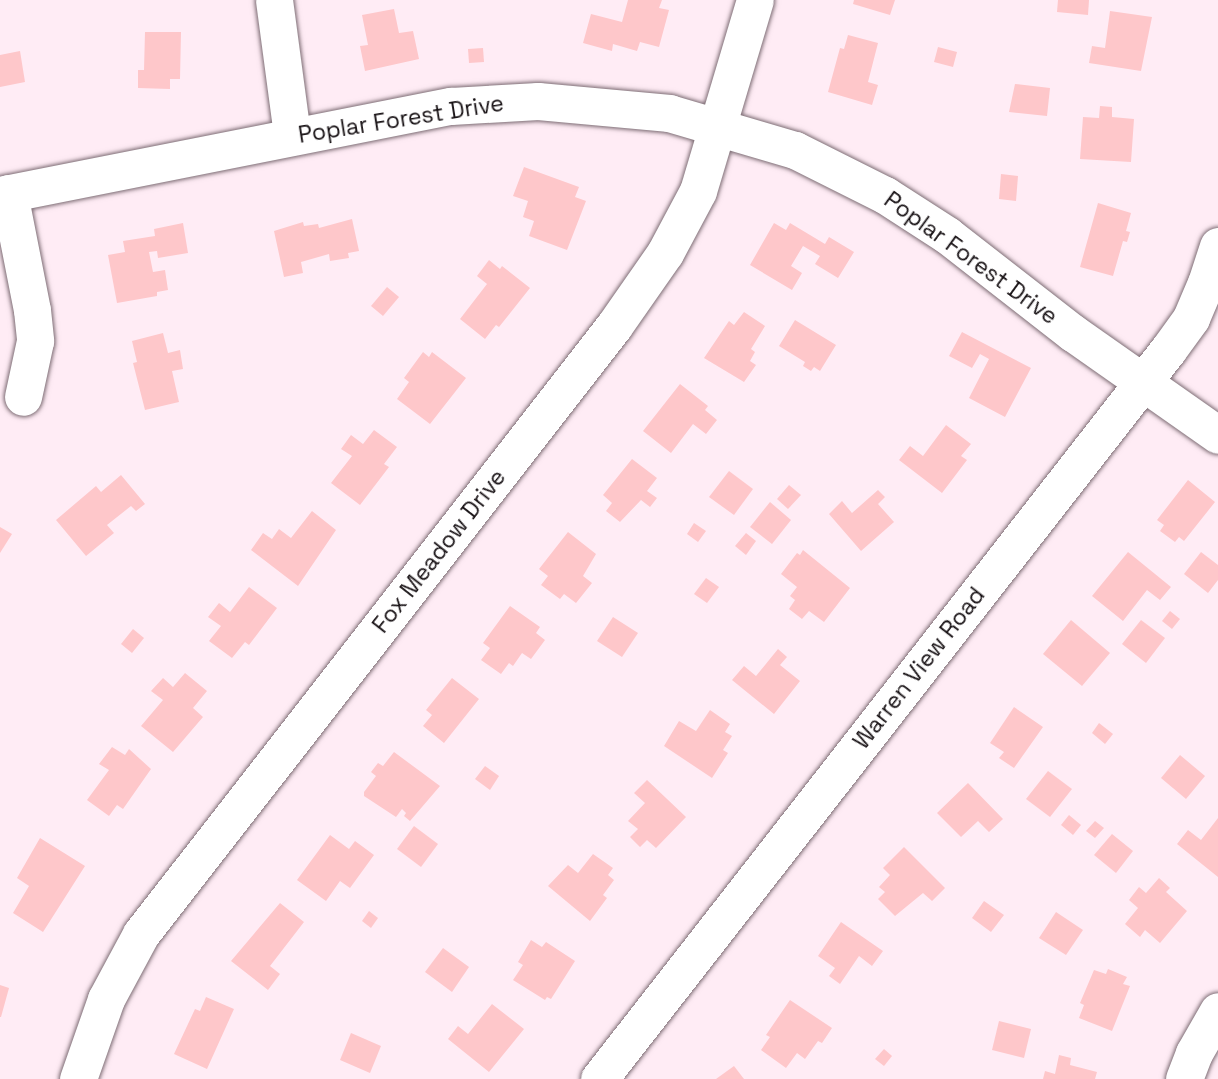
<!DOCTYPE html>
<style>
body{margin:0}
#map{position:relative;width:1218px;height:1079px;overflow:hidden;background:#ffecf5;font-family:"Space Grotesk",sans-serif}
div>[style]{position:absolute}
.building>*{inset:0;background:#fec7ca}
.roads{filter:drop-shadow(0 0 2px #7e6d75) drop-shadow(0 0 2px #7e6d75)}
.minor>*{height:37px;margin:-18.5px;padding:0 18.5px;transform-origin:18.5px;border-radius:18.5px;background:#fff}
span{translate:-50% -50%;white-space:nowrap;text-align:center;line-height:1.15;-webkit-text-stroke:5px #fff;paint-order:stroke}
.street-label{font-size:23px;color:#161013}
</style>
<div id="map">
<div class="building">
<i style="clip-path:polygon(628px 0,662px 0,659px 8px,669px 10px,659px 47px,640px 42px,637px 51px,613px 44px,612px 51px,583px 43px,591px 14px,622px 22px)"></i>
<i style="clip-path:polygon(854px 0,895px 0,890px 15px,853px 4px)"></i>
<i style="clip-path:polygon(1058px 0,1089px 0,1088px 15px,1057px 12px)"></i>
<i style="clip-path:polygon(394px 9px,399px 33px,413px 31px,419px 59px,365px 71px,360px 46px,368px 45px,362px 15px)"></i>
<i style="clip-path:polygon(1110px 11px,1152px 17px,1141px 71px,1089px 63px,1092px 46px,1105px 48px)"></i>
<i style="clip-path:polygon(145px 32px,181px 32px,180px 79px,170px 79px,170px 89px,138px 88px,138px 70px,144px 70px)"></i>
<i style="clip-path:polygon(848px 35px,878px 43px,868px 82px,878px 85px,872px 105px,828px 92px,840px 48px,844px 49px)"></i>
<i style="clip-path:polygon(938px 47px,957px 52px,953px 67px,934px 62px)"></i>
<i style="clip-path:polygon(483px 48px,484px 62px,469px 63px,468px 49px)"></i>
<i style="clip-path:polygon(20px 51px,25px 82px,0 87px,0 55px)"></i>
<i style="clip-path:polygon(1015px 84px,1050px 88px,1047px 116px,1009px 112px)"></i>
<i style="clip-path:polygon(1100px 106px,1112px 107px,1112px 117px,1134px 119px,1131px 162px,1080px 159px,1083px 117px,1099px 118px)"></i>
<i style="clip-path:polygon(524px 167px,579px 187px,575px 197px,586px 201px,567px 250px,529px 236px,534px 221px,523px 217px,528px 201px,513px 196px)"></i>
<i style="clip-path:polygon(1001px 174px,1018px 176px,1016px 201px,999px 199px)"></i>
<i style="clip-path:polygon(1098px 203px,1131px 213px,1126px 231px,1130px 232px,1127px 242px,1123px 241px,1113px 276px,1080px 267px)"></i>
<i style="clip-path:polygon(352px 219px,359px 251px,348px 253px,349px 258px,330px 261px,329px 254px,301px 262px,303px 273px,284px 277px,274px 231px,303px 222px,304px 226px,318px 224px,319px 228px)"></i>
<i style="clip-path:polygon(183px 223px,188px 253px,158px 258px,157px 251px,149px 252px,153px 272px,165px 270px,168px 290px,157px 292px,157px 296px,117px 303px,108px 255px,125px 252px,123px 241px,155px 236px,154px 229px)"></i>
<i style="clip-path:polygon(774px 223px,786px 230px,790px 223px,825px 244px,829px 237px,854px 252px,838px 278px,815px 264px,820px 256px,803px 246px,791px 266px,802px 273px,792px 290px,750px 265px)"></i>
<i style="clip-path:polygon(489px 260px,500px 269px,502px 266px,530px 288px,499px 327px,496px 325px,485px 339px,460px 319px,487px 284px,477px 276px)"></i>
<i style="clip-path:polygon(387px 287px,399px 297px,383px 316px,371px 306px)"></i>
<i style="clip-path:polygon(744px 312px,765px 326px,751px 349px,755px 352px,750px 361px,756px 365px,744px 382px,704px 358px,729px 321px,734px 325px)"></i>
<i style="clip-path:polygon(795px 320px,836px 345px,820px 371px,814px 367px,811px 371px,803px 366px,805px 362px,779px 346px)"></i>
<i style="clip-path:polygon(962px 332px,1031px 368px,1005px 417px,969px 398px,989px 359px,980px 354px,972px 368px,949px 356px)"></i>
<i style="clip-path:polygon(163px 333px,168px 353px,180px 350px,183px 369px,172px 371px,179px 402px,145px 410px,133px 363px,137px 362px,132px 341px)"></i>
<i style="clip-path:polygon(423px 352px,429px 357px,432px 352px,466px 378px,430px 424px,397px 399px,409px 382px,404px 378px)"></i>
<i style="clip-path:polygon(680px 384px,708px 406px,705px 410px,717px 420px,706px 434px,693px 424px,671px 453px,643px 431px)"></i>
<i style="clip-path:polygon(946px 425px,971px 444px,961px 456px,967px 460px,942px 493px,899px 460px,910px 446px,923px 456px)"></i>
<i style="clip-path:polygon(374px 430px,397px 447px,384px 464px,389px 467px,360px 505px,331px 483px,352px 456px,341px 449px,351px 435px,363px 444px)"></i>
<i style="clip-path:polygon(632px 459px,657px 478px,647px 491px,657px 498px,650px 507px,641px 500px,620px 522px,606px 511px,612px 503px,603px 495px)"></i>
<i style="clip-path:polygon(729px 471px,753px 489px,734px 515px,709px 497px)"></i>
<i style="clip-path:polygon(121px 475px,145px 504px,136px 511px,131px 506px,107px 525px,114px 533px,86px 556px,56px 520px,96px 486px,101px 492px)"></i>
<i style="clip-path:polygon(1188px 480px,1215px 502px,1184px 541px,1179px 537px,1175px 542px,1160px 531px,1164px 525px,1157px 520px)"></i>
<i style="clip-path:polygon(789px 485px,801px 495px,788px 509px,777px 499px)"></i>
<i style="clip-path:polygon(878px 490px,885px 497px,878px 504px,894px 522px,861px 551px,829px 514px,842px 501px,852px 513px)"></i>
<i style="clip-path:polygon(770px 502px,791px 520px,772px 544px,750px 527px)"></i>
<i style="clip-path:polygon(312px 511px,336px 530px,298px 586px,251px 550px,263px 533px,272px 539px,279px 529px,291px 538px)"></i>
<i style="clip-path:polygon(694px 523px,706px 531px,698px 542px,687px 534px)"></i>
<i style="clip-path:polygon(0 527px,12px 534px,0 553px)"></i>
<i style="clip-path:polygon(568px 532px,596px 554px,583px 576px,592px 583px,576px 603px,564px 594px,560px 599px,541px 585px,548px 576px,539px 569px)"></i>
<i style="clip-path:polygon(746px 533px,756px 541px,746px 555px,735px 546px)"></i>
<i style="clip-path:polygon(803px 550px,850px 588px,824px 622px,809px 611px,802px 619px,789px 609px,795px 600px,790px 596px,797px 587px,781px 574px,797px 553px,800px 555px)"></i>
<i style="clip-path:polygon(1128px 552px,1171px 587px,1160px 600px,1147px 590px,1123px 621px,1092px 596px)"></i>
<i style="clip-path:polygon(1201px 552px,1218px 565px,1218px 580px,1208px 593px,1184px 574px)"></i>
<i style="clip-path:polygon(706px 578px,719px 587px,707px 603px,694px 594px)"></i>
<i style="clip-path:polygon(249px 587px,277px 608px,249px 645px,245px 642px,232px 658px,209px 641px,221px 626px,208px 617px,219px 603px,230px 612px)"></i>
<i style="clip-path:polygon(510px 606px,540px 627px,536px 633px,545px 640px,531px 659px,522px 653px,513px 666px,509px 663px,501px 674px,481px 660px,490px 648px,483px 643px)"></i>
<i style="clip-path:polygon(1170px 611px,1180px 619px,1172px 629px,1162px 621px)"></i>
<i style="clip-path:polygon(613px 617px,638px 633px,622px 657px,597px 641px)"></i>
<i style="clip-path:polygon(1071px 620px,1110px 653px,1082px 686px,1043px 654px)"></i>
<i style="clip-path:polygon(1141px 620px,1165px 638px,1146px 663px,1122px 644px)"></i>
<i style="clip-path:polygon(133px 629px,144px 638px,132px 653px,121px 644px)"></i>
<i style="clip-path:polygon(778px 649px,787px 657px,780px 665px,800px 681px,774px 714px,732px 680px,744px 666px,756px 676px)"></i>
<i style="clip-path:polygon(185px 673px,207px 691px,193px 708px,203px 717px,173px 752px,141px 726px,163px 700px,151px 691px,163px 678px,173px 687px)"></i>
<i style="clip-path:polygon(452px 678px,479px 699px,444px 743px,423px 726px,432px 715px,426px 710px)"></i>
<i style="clip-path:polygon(1014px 707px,1043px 727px,1014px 768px,999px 758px,1004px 752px,990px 743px)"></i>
<i style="clip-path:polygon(710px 710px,730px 724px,725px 732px,732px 736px,723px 750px,728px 753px,712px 778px,664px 746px,679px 721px,696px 731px)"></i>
<i style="clip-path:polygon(1099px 723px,1113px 734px,1105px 744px,1092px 733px)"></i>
<i style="clip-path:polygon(112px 747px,125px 755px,129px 749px,151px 769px,123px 809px,117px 805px,109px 816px,87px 800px,109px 770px,99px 764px)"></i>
<i style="clip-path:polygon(394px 752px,440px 786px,410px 821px,404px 816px,406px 813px,402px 809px,396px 817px,364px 796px,364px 792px,376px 776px,371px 772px,378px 763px,383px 766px)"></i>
<i style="clip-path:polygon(1180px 755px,1205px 776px,1186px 799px,1161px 778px)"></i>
<i style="clip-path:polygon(485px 766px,499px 776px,490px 790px,475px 779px)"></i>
<i style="clip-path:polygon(1048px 771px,1072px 789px,1050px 817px,1026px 799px)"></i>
<i style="clip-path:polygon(647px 780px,686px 817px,656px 848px,647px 840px,640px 847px,630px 837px,638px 829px,628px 821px,645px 803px,634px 793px)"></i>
<i style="clip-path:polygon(968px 783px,1003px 819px,989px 832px,978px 821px,961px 837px,937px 813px)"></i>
<i style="clip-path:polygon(1069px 815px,1081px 825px,1073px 835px,1061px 825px)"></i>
<i style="clip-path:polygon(1218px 818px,1218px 877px,1177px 844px,1188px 830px,1201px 840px)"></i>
<i style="clip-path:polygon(1095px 821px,1104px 828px,1095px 838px,1086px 831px)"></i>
<i style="clip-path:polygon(414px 826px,438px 844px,421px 867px,397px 849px)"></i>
<i style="clip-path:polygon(1112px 834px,1133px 851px,1116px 873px,1094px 855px)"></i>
<i style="clip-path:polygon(330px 835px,349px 849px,355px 841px,374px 855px,350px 888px,340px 881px,326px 901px,297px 880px)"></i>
<i style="clip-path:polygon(40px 838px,85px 866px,43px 932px,13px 913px,29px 886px,17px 878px)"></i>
<i style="clip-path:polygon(904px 847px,945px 888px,932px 901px,923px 893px,895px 916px,878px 899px,885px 892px,879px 887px,890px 875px,883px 868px)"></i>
<i style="clip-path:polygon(593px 854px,613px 868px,608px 875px,614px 880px,603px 895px,607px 898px,590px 921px,548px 886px,568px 865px,578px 873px)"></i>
<i style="clip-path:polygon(1159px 878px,1170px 888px,1166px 892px,1187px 911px,1160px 943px,1145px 930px,1140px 937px,1125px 924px,1138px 908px,1129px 900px,1139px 887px,1146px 893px)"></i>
<i style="clip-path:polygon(984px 901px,1004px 915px,991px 932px,972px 918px)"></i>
<i style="clip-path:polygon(280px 903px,304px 922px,270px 966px,280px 974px,268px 990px,231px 961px)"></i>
<i style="clip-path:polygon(369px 911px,378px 918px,371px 928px,362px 921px)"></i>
<i style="clip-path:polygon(1056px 912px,1083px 930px,1066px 955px,1039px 938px)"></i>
<i style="clip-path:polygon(841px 922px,883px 951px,872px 966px,859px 956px,840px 984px,829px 976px,835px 968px,818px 956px)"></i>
<i style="clip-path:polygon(531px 940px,542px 947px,546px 942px,575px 961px,551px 999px,547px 997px,545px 1000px,513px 980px,523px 965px,518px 962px)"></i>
<i style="clip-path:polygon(443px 948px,469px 967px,452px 992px,425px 972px)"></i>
<i style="clip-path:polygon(1108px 969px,1127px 977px,1123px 984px,1130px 986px,1112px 1031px,1079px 1018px,1084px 1005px,1080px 1003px,1094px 970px,1106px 974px)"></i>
<i style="clip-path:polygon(0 985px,9px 988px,1px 1017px,0 1017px)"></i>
<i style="clip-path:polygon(206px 997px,234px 1009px,207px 1069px,174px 1054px,195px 1009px,200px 1011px)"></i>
<i style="clip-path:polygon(790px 1000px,832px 1028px,822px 1043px,818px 1041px,805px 1059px,797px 1053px,786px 1068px,761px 1050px,770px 1037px,766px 1035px)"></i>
<i style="clip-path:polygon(492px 1004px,524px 1029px,489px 1072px,448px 1039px,458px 1026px,468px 1034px)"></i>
<i style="clip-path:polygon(999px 1021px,1031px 1029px,1024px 1058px,992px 1050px)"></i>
<i style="clip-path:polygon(351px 1033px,381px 1046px,370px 1073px,340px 1060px)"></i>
<i style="clip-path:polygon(884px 1049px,892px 1056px,884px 1066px,875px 1059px)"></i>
<i style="clip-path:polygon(1059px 1055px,1071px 1058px,1070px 1065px,1097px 1072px,1095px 1079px,1043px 1079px,1045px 1071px,1055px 1074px)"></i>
<i style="clip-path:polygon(734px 1066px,744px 1079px,716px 1079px)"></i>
</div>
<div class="roads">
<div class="minor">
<i style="left:274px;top:0;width:136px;rotate:82.4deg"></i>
<i style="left:9px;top:193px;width:119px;rotate:78.9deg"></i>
<i style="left:32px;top:310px;width:31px;rotate:84deg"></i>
<i style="left:35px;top:341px;width:57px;rotate:102.1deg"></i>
<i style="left:0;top:195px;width:460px;rotate:-11.2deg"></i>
<i style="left:451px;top:106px;width:87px;rotate:-3.3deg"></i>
<i style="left:538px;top:101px;width:132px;rotate:5.2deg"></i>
<i style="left:669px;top:113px;width:131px;rotate:16.4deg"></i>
<i style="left:795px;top:150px;width:101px;rotate:26.6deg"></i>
<i style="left:885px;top:195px;width:74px;rotate:32.8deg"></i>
<i style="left:947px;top:235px;width:160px;rotate:37.9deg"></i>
<i style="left:1073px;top:333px;width:177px;rotate:35.1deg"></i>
<i style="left:78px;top:1079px;width:85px;rotate:-70.7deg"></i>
<i style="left:106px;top:999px;width:74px;rotate:-61.7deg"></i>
<i style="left:141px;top:934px;width:770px;rotate:-52.12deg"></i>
<i style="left:614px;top:326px;width:89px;rotate:-55.1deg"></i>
<i style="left:665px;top:253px;width:70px;rotate:-62deg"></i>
<i style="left:698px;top:191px;width:199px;rotate:-73.4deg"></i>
<i style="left:599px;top:1079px;width:925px;rotate:-52.03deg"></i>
<i style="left:1168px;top:350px;width:39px;rotate:-54deg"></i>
<i style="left:1191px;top:318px;width:38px;rotate:-67deg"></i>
<i style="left:1206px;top:283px;width:39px;rotate:-72deg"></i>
<i style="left:1184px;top:1079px;width:28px;rotate:-69deg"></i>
<i style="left:1194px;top:1053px;width:48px;rotate:-60.3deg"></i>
</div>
</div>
<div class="street-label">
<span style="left:401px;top:119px;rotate:-9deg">Poplar Forest Drive</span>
<span style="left:971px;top:258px;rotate:36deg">Poplar Forest Drive</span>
<span style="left:439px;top:551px;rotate:-52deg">Fox Meadow Drive</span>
<span style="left:919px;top:668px;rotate:-52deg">Warren View Road</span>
</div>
</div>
